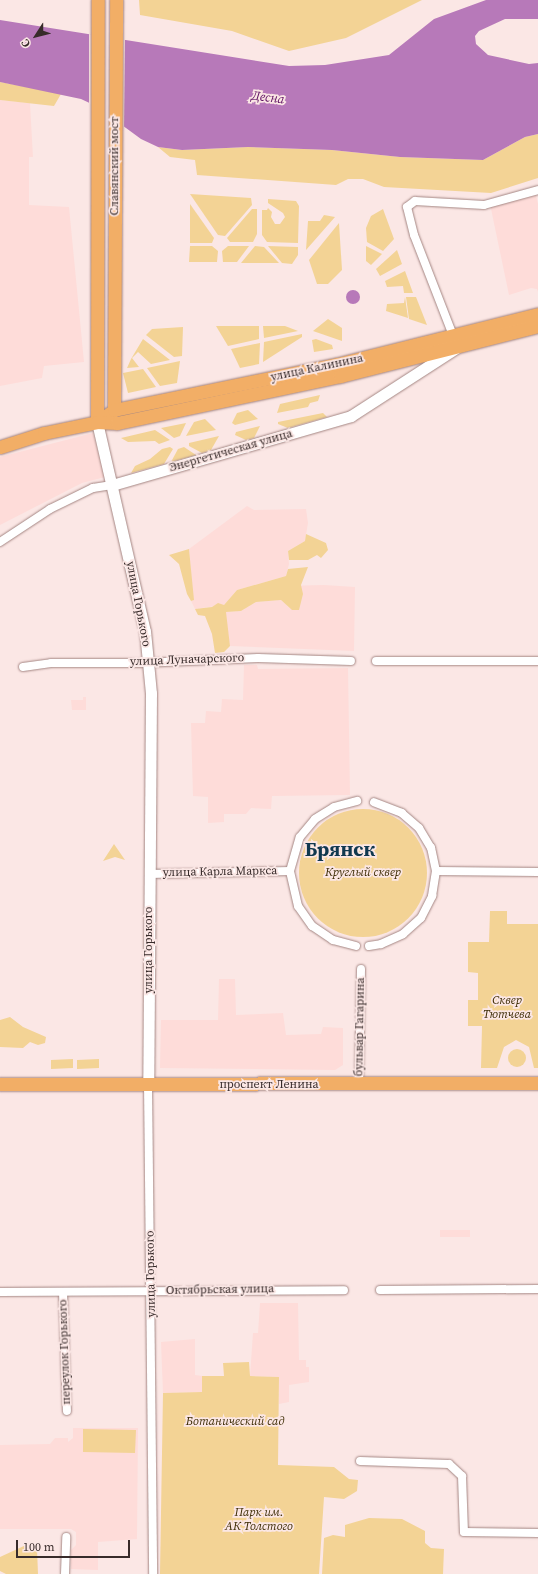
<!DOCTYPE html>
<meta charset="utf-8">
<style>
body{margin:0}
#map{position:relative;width:538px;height:1574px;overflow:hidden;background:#fbe7e5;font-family:"Source Serif 4",serif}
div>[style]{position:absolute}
.built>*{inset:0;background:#fedcd9}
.green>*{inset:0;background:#f3d395}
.round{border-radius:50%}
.water>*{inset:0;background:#b779b9}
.pier>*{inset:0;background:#fbe7e5}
.roads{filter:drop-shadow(0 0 1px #a48683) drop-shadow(0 0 1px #a48683)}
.minor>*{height:8px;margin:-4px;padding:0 4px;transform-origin:4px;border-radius:4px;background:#fff}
.tertiary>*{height:11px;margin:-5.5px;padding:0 5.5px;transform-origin:5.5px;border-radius:5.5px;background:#fff}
.primary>*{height:13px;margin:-6.5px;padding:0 6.5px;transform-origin:6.5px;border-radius:6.5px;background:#f2ae66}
span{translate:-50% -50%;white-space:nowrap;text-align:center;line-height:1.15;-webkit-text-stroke:3.5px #fbe7e5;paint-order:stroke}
.street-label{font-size:12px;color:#372b2a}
.park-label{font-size:12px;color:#3d2c04;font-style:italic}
.water-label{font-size:13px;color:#5f1163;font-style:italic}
.town-label{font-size:20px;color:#10384f;font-weight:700}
.north{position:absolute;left:16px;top:16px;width:40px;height:40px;-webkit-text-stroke:3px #fbe7e5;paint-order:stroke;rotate:234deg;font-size:11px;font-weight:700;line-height:16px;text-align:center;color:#372b2a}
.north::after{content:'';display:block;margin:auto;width:14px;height:18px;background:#372b2a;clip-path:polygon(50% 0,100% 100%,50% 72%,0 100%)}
.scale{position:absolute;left:16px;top:1540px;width:114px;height:18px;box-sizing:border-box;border:2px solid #372b2a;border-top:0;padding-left:5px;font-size:12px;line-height:14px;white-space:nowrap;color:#372b2a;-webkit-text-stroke:3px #fbe7e5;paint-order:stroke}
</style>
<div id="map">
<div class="built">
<i style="clip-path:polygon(0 100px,30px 103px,33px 157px,29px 157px,29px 205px,69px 207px,84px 362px,44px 366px,42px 378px,0 386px)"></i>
<i style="clip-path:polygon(535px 191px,538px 204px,538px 292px,537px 289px,531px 288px,509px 295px,490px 204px)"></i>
<i style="clip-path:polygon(93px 433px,105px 477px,82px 483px,0 525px,0 457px)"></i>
<i style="clip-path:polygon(247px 506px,254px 510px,306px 509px,308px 523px,305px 541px,288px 551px,289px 564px,286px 576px,237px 590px,224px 605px,195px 609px,191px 601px,193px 600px,189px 549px)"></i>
<i style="clip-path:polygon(324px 585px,355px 587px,354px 651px,230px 646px,225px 612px,241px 611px,256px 602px,281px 600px,292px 610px,283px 586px)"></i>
<i style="clip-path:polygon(244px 665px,257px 665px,258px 669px,348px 668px,350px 795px,272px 796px,271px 809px,251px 808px,246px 814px,224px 814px,224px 822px,208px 823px,208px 797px,193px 796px,191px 723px,205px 723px,206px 711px,221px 712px,222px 699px,243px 700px)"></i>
<i style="clip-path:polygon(83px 697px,86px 697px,86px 710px,72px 710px,71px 700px,83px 700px)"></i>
<i style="clip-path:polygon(219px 979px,235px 979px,236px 1015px,283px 1013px,286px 1035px,321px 1034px,323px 1027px,343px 1028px,343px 1065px,335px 1070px,160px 1068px,161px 1020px,218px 1020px)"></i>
<i style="clip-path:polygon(440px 1230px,470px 1230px,470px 1237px,440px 1237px)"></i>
<i style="clip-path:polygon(260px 1303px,298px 1303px,299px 1360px,306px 1360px,306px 1367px,309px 1367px,309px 1382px,289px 1385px,289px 1402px,279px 1404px,279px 1377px,250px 1376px,253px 1333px,258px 1333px)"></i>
<i style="clip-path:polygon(195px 1339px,195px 1375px,202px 1376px,203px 1392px,163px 1393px,161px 1342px)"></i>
<i style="clip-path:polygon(73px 1428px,138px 1428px,137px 1539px,98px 1542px,98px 1570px,71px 1569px,71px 1550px,76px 1545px,76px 1532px,71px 1529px,0 1529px,0 1445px,50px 1444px,55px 1438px,68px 1438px,68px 1442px,73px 1438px)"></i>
</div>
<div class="green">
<i style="clip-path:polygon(139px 0,422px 0,346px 38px,289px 51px,232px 31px,140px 15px)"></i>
<i style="clip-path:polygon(0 82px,27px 87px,61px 94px,54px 106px,0 100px)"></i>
<i style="clip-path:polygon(538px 134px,538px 178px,491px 193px,384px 187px,363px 179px,348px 179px,336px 185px,197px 175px,195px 160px,170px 157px,158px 147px,182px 150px,248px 147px,332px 150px,400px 157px,483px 160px,525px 137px)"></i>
<i style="clip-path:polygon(190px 194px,251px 198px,252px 205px,225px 236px,218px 235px)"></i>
<i style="clip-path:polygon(268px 199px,296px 201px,299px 206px,298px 243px,267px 242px,262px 235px,262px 210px,267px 210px,268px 208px,272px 212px,271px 217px,275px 224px,280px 224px,285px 217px,283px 213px,268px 203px)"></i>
<i style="clip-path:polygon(190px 204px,214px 238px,212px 243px,190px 243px)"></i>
<i style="clip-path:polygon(252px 209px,257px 209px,257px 234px,253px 242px,230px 242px,227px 238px)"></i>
<i style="clip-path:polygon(383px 209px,394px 239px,383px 251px,367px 242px,366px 228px,371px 216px)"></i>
<i style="clip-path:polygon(324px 215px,335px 217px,306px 250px,308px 221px,320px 221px)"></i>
<i style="clip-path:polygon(339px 223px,342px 270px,328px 284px,317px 284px,309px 260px)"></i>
<i style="clip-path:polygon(190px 246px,212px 246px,218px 251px,217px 262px,189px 262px)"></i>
<i style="clip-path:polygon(228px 246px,249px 246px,237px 262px,223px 262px,222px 251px)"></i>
<i style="clip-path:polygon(255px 246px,264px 247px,279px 263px,241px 263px)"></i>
<i style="clip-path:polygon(268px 246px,298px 247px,298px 255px,292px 264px,282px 263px)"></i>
<i style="clip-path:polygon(366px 246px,382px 254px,371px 265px,366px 261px)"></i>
<i style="clip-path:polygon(397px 250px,402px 264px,380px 276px,376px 269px)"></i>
<i style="clip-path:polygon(405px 271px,413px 293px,404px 293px,403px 286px,387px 287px,385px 281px)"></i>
<i style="clip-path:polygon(405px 297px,408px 318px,386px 311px,387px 304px,404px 303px)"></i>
<i style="clip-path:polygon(406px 297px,416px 297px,427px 325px,409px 319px)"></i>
<i style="clip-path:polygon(328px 319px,342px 328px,342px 341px,313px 331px)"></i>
<i style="clip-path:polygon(216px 326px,259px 326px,259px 339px,228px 346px)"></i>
<i style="clip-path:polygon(263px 326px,285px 326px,298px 331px,264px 338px)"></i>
<i style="clip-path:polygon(183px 327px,182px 356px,174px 357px,146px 335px,152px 329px)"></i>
<i style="clip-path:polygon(302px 334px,302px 337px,263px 362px,264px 342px)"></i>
<i style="clip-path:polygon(143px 339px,170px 360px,151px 364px,138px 352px,132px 358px,139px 367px,127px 368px,131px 359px)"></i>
<i style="clip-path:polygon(316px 339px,332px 345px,333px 349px,314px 352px,312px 340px)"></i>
<i style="clip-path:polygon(260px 343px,259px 364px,240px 368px,231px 349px)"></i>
<i style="clip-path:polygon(180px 361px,177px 383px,160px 386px,147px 368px)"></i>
<i style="clip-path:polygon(143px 369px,156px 387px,128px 393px,123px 373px)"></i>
<i style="clip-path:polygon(320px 395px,318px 401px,310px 403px,308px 407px,277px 413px,280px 404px)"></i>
<i style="clip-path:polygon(248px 410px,258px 419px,235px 425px,232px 423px,237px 413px)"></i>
<i style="clip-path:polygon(323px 413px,327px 417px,288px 428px,278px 424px,278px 422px)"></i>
<i style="clip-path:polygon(205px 419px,216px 430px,186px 436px,194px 422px)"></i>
<i style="clip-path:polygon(186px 423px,180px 436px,174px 438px,161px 428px)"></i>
<i style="clip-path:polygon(260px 426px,254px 438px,246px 440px,235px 435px,236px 432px)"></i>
<i style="clip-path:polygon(155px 430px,170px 440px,159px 444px,155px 441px,128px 442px,121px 438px)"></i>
<i style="clip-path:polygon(219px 436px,211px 450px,202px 453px,189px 446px,189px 443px)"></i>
<i style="clip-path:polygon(170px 447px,173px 449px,164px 464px,131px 473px,135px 466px,150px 459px,162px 449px)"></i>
<i style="clip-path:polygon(184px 447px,196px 455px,171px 462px,178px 449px)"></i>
<i style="clip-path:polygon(306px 534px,326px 543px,328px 550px,321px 558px,317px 555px,308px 560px,289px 560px,288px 551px,305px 541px)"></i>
<i style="clip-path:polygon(189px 549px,194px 600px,191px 601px,187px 594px,179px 564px,169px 555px)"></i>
<i style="clip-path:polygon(308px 567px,301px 585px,303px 594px,299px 610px,292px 610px,281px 600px,256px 602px,241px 611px,226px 612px,230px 646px,224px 652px,215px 653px,212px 634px,205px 616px,198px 615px,195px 609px,212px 607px,218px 603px,224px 605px,237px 590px,286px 576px,288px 569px)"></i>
<i class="round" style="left:299px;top:809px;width:128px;height:128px"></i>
<i style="clip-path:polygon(114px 844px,125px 860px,115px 857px,103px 861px)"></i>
<i style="clip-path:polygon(490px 911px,507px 911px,507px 924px,538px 924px,538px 1068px,534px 1068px,529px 1047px,516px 1040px,504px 1047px,497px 1068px,481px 1068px,482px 1026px,468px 1026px,468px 1000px,478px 1000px,478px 973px,468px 972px,468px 942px,489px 942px)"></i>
<i style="clip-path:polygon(10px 1017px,23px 1027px,46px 1037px,45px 1043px,38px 1045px,30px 1042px,23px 1048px,0 1047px,0 1020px)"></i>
<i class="round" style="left:508px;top:1049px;width:18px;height:18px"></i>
<i style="clip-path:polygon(73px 1059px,73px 1068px,51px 1069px,51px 1060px)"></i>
<i style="clip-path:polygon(99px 1059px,99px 1068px,77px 1069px,77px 1060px)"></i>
<i style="clip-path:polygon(249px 1362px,250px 1376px,279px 1377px,278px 1465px,334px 1467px,349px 1479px,358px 1480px,357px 1491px,344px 1499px,324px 1497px,319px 1574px,160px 1574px,163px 1393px,202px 1392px,202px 1376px,224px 1376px,223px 1363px)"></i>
<i style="clip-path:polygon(83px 1429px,136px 1430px,135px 1453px,83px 1452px)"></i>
<i style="clip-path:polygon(369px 1518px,402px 1519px,425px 1531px,425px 1543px,431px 1548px,444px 1549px,443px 1574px,322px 1574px,324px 1538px,333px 1535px,345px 1537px,345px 1525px)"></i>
<i style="clip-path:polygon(26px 1545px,37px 1549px,38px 1574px,6px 1574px,0 1571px,0 1557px)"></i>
</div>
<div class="water">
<i style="clip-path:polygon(486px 0,538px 0,538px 19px,505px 19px,479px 31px,475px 36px,476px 44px,488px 55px,529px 64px,538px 63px,538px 134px,525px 137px,483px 160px,400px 157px,332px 150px,248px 147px,182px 150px,158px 147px,141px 139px,96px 106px,81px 99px,0 82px,0 20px,289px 66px,325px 65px,389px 55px,434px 19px)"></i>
<i class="round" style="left:346px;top:290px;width:14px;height:14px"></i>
</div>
<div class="pier">
<i style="clip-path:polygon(89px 34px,125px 37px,124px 130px,89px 105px)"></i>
</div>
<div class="roads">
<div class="minor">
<i style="left:454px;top:338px;width:110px;rotate:-111.2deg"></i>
<i style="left:414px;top:235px;width:29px;rotate:-104deg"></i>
<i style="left:407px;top:207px;width:10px;rotate:-37deg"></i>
<i style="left:415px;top:201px;width:69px;rotate:3.3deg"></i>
<i style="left:484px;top:205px;width:56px;rotate:-15.5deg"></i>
<i style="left:0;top:542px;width:60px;rotate:-33.4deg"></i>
<i style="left:50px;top:509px;width:48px;rotate:-26deg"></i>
<i style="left:93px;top:488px;width:19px;rotate:-9deg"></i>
<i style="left:376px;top:661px;width:162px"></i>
<i style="left:23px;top:667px;width:28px;rotate:-8deg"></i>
<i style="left:51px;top:663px;width:90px"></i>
<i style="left:141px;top:663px;width:117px;rotate:-2.4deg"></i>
<i style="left:258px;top:658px;width:93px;rotate:1.8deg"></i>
<i style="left:436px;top:871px;width:102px;rotate:0.6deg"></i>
<i style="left:149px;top:874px;width:141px;rotate:-1.2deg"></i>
<i style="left:356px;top:946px;width:24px;rotate:-165deg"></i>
<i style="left:333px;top:940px;width:25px;rotate:-146deg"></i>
<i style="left:312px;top:926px;width:24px;rotate:-125deg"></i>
<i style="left:298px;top:906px;width:36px;rotate:-103deg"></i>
<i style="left:290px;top:871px;width:35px;rotate:-74deg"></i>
<i style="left:300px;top:837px;width:23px;rotate:-50deg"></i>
<i style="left:315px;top:819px;width:22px;rotate:-32deg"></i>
<i style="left:334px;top:807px;width:24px;rotate:-15deg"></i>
<i style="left:369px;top:946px;width:12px;rotate:-9deg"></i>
<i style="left:381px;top:944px;width:24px;rotate:-24deg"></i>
<i style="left:403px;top:934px;width:24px;rotate:-42deg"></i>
<i style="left:421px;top:918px;width:25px;rotate:-63deg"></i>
<i style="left:432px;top:896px;width:25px;rotate:-81deg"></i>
<i style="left:436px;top:871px;width:24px;rotate:-102deg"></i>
<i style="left:431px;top:848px;width:23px;rotate:-121deg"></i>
<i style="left:419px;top:828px;width:23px;rotate:-139deg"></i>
<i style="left:402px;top:813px;width:30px;rotate:-159deg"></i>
<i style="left:148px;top:1083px;width:491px;rotate:89.4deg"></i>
<i style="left:359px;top:1085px;width:116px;rotate:-89deg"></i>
<i style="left:380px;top:1290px;width:158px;rotate:-0.4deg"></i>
<i style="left:0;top:1292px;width:344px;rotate:-0.3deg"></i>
<i style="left:63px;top:1292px;width:119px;rotate:88.1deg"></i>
<i style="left:360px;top:1461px;width:89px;rotate:1.9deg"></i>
<i style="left:449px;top:1464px;width:18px;rotate:43deg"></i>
<i style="left:462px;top:1476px;width:56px;rotate:88deg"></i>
<i style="left:464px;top:1532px;width:74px;rotate:0.8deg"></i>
<i style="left:65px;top:1574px;width:37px;rotate:-88deg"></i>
</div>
<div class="tertiary">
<i style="left:97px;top:422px;width:214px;rotate:77.1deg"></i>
<i style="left:145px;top:631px;width:62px;rotate:84.5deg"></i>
<i style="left:151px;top:693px;width:390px;rotate:90.4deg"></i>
<i style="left:112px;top:485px;width:249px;rotate:-16.1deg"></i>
<i style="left:351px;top:416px;width:125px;rotate:-32.9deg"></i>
</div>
<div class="primary">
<i style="left:114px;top:410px;width:410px;rotate:-89.7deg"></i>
<i style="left:97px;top:422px;width:21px;rotate:-35deg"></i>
<i style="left:114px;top:410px;width:229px;rotate:-11.6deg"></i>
<i style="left:338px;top:364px;width:206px;rotate:-14deg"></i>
<i style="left:97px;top:422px;width:422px;rotate:-89.9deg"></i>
<i style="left:0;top:447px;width:46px;rotate:-17.7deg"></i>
<i style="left:44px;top:433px;width:54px;rotate:-11.7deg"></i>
<i style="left:97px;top:422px;width:20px;rotate:3deg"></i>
<i style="left:117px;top:423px;width:228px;rotate:-11.9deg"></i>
<i style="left:340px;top:376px;width:204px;rotate:-14.2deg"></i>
<i style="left:0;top:1084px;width:538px;rotate:-0.11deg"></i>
</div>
</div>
<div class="street-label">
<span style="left:115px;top:166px;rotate:-90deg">Славянский мост</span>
<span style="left:317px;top:368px;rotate:-12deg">улица Калинина</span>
<span style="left:231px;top:451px;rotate:-16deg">Энергетическая улица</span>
<span style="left:138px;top:604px;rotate:79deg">улица Горького</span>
<span style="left:187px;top:660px;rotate:-2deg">улица Луначарского</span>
<span style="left:220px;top:872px;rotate:-1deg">улица Карла Маркса</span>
<span style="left:149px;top:950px;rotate:-90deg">улица Горького</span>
<span style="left:360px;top:1027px;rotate:-89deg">бульвар Гагарина</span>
<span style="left:269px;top:1085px">проспект Ленина</span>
<span style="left:151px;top:1274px;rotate:-91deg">улица Горького</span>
<span style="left:220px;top:1290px;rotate:-1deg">Октябрьская улица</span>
<span style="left:65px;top:1352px;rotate:-92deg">переулок Горького</span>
</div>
<div class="park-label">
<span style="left:363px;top:873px">Круглый сквер</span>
<span style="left:507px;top:1008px">Сквер<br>Тютчева</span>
<span style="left:235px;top:1422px">Ботанический сад</span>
<span style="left:259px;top:1520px">Парк им.<br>АК Толстого</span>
</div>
<div class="water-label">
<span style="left:268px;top:98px;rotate:7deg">Десна</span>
</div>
<div class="town-label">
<span style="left:340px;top:849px">Брянск</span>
</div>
<div class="north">С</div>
<div class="scale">100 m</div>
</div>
